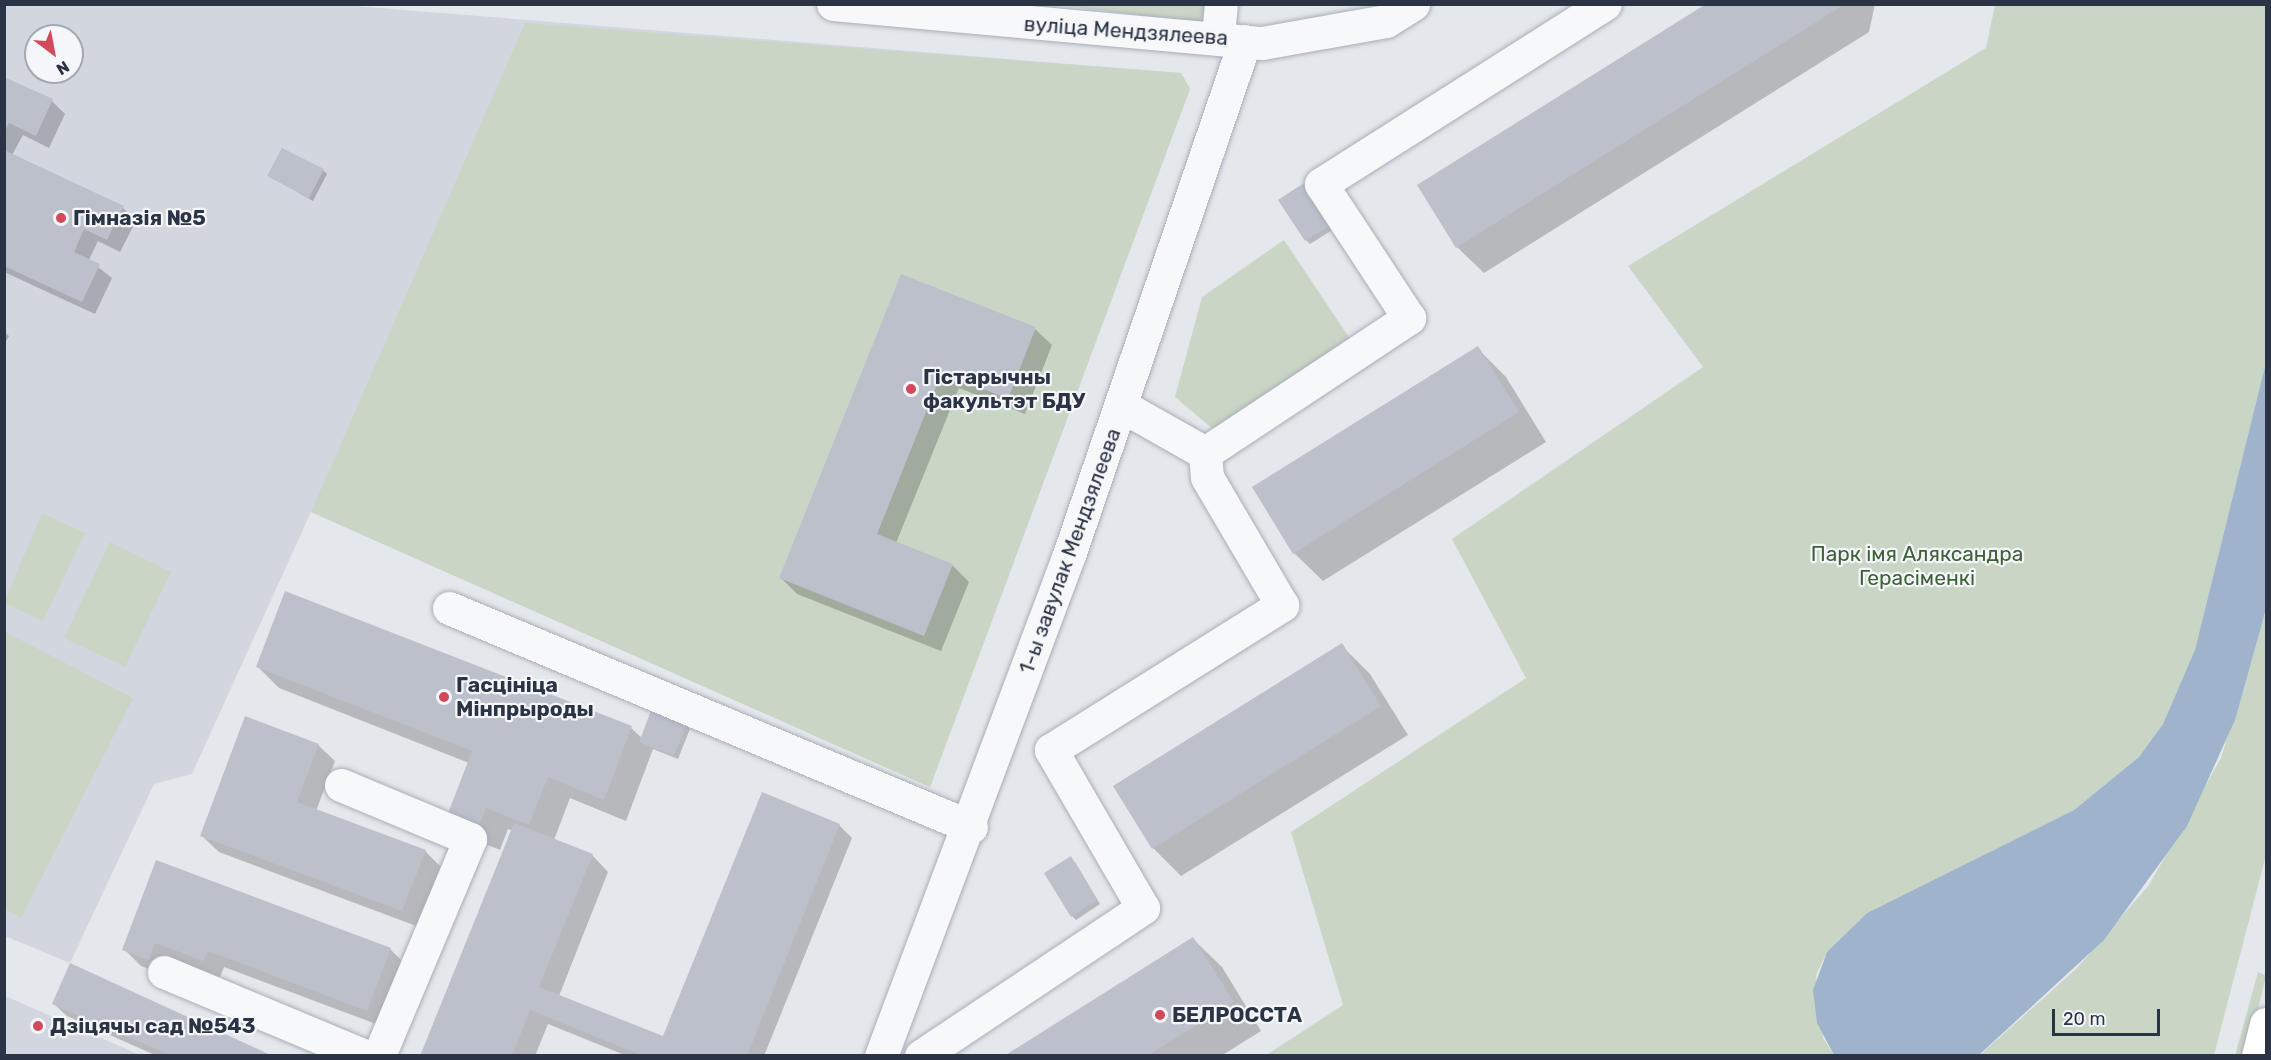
<!DOCTYPE html>
<meta charset="utf-8">
<style>
body{margin:0}
#map{position:relative;width:2271px;height:1060px;overflow:hidden;background:#e4e7ec;font-family:Rubik,sans-serif}
div>[style]{position:absolute}
.built>*{inset:0;background:#d2d6de}
.green>*{inset:0;background:#c9d6c5}
.water>*{inset:0;background:#9fb4cc}
.shadow>*{inset:0;background:#0003}
.building>*{inset:0;background:#bbc0ca}
.roads{filter:drop-shadow(0 0 2px #a9aeb7) drop-shadow(0 0 2px #a9aeb7)}
.minor>*{height:33px;margin:-16.5px;padding:0 16.5px;transform-origin:16.5px;border-radius:16.5px;background:#f7f8fa}
.major>*{height:33px;margin:-16.5px;padding:0 16.5px;transform-origin:16.5px;border-radius:16.5px;background:#fff}
.dots>*{width:16px;height:16px;translate:-50% -50%;box-sizing:border-box;border:3px solid #f4f6f9;border-radius:50%}
span{translate:-50% -50%;white-space:nowrap;text-align:center;line-height:1.15;-webkit-text-stroke:4.5px #f4f6f9;paint-order:stroke}
.street-label{font-size:21px;color:#2b3445}
.poi-label{font-size:21px;color:#2b3445;font-weight:700}
.left{translate:0 -50%;text-align:left}
.park-label{font-size:21px;color:#3f6138}
.frame{position:absolute;inset:0;border:6px solid #2b3445;pointer-events:none}
.north{position:absolute;left:24px;top:24px;width:60px;height:60px;box-sizing:border-box;background:#f4f6f9;border:2px solid #a4a8b1;border-radius:50%;rotate:148deg;font-size:16px;font-weight:700;line-height:24px;text-align:center;color:#2b3445}
.north::after{content:'';display:block;margin:auto;width:21px;height:27px;background:#d1495b;clip-path:polygon(50% 0,100% 100%,50% 72%,0 100%)}
.scale{position:absolute;left:2052px;top:1009px;width:108px;height:27px;box-sizing:border-box;border:3px solid #2b3445;border-top:0;padding-left:8px;font-size:18px;line-height:21px;white-space:nowrap;color:#2b3445;-webkit-text-stroke:4px #f4f6f9;paint-order:stroke}
</style>
<div id="map">
<div class="built">
<i style="clip-path:polygon(evenodd,4px 5px,342px 5px,1181px 73px,1190px 89px,930px 787px,311px 512px,192px 774px,154px 784px,70px 963px,5px 936px,4px 5px,36px 36px,72px 36px,72px 72px,36px 72px,36px 36px)"></i>
<i style="clip-path:polygon(4px 996px,5px 996px,140px 1055px,5px 1055px)"></i>
</div>
<div class="green">
<i style="clip-path:polygon(1057px 5px,1206px 5px,1204px 23px)"></i>
<i style="clip-path:polygon(1995px 5px,2266px 5px,2266px 362px,2195px 651px,2163px 724px,2139px 757px,2074px 810px,1867px 913px,1827px 952px,1816px 975px,1823px 1038px,1834px 1055px,1265px 1056px,1343px 1005px,1291px 832px,1526px 678px,1452px 539px,1703px 367px,1628px 266px,1986px 48px)"></i>
<i style="clip-path:polygon(evenodd,525px 23px,1181px 73px,1190px 89px,930px 787px,311px 512px,525px 23px,901px 274px,1036px 328px,1008px 398px,942px 372px,877px 534px,953px 564px,924px 636px,779px 578px,901px 274px)"></i>
<i style="clip-path:polygon(1284px 240px,1350px 339px,1214px 430px,1175px 397px,1202px 297px)"></i>
<i style="clip-path:polygon(42px 513px,85px 533px,43px 621px,4px 603px)"></i>
<i style="clip-path:polygon(110px 542px,171px 572px,125px 667px,64px 638px)"></i>
<i style="clip-path:polygon(2266px 609px,2266px 855px,2214px 1055px,1979px 1056px,2077px 968px,2149px 885px,2221px 758px)"></i>
<i style="clip-path:polygon(5px 632px,133px 698px,21px 918px,5px 909px)"></i>
<i style="clip-path:polygon(2258px 972px,2266px 976px,2247px 1055px,2235px 1056px)"></i>
</div>
<div class="water">
<i style="clip-path:polygon(2266px 362px,2266px 609px,2235px 720px,2187px 826px,2104px 940px,1979px 1055px,1834px 1055px,1817px 1023px,1813px 990px,1827px 952px,1867px 913px,2074px 810px,2139px 757px,2163px 724px,2195px 650px)"></i>
</div>
<div class="shadow">
<i style="clip-path:polygon(1709px 4px,1875px 4px,1869px 32px,1484px 273px,1457px 247px)"></i>
<i style="clip-path:polygon(4px 78px,52px 101px,65px 114px,49px 148px,23px 135px,12px 155px,123px 208px,136px 221px,120px 252px,98px 241px,89px 260px,112px 278px,95px 314px,4px 272px)"></i>
<i style="clip-path:polygon(323px 170px,327px 174px,313px 201px,269px 176px)"></i>
<i style="clip-path:polygon(1304px 185px,1334px 229px,1310px 244px,1306px 240px)"></i>
<i style="clip-path:polygon(902px 276px,1035px 329px,1052px 345px,1025px 414px,959px 388px,896px 543px,952px 565px,969px 582px,941px 651px,797px 594px,781px 578px)"></i>
<i style="clip-path:polygon(4px 332px,9px 336px,4px 345px)"></i>
<i style="clip-path:polygon(1477px 348px,1506px 377px,1546px 442px,1323px 581px,1294px 553px)"></i>
<i style="clip-path:polygon(1341px 645px,1370px 674px,1408px 735px,1181px 876px,1153px 848px)"></i>
<i style="clip-path:polygon(257px 666px,631px 728px,642px 738px,686px 725px,690px 729px,678px 759px,653px 749px,626px 821px,570px 798px,554px 840px,592px 855px,608px 872px,559px 996px,664px 1038px,839px 825px,852px 838px,764px 1056px,627px 1056px,548px 1024px,535px 1056px,422px 1056px,513px 831px,508px 829px,500px 850px,470px 838px,469px 763px,279px 688px)"></i>
<i style="clip-path:polygon(318px 745px,335px 761px,316px 811px,425px 851px,441px 867px,419px 927px,219px 852px,202px 836px)"></i>
<i style="clip-path:polygon(157px 862px,390px 949px,407px 966px,384px 1027px,224px 967px,220px 977px,172px 959px,166px 975px,141px 966px,124px 949px)"></i>
<i style="clip-path:polygon(1075px 862px,1100px 904px,1076px 920px,1072px 916px)"></i>
<i style="clip-path:polygon(1193px 939px,1222px 967px,1261px 1031px,1221px 1056px,1006px 1056px)"></i>
<i style="clip-path:polygon(54px 1004px,269px 1056px,157px 1056px,67px 1016px)"></i>
</div>
<div class="building">
<i style="clip-path:polygon(1706px 4px,1845px 4px,1456px 248px,1417px 185px)"></i>
<i style="clip-path:polygon(4px 77px,53px 99px,36px 136px,9px 123px,4px 133px)"></i>
<i style="clip-path:polygon(282px 148px,324px 169px,309px 198px,267px 176px)"></i>
<i style="clip-path:polygon(4px 150px,124px 206px,107px 240px,84px 229px,74px 252px,100px 264px,82px 302px,4px 266px)"></i>
<i style="clip-path:polygon(1304px 183px,1331px 225px,1305px 241px,1278px 200px)"></i>
<i style="clip-path:polygon(901px 274px,1036px 327px,1008px 399px,942px 372px,877px 534px,953px 564px,924px 636px,779px 578px)"></i>
<i style="clip-path:polygon(1478px 346px,1519px 412px,1293px 554px,1252px 487px)"></i>
<i style="clip-path:polygon(285px 591px,632px 726px,604px 800px,548px 777px,529px 825px,486px 808px,478px 829px,447px 816px,472px 751px,256px 667px)"></i>
<i style="clip-path:polygon(1342px 643px,1381px 706px,1152px 849px,1113px 786px)"></i>
<i style="clip-path:polygon(651px 711px,687px 724px,674px 756px,639px 742px)"></i>
<i style="clip-path:polygon(245px 716px,319px 744px,297px 802px,426px 850px,402px 911px,200px 836px)"></i>
<i style="clip-path:polygon(762px 792px,840px 824px,747px 1056px,643px 1056px,530px 1010px,512px 1056px,420px 1056px,514px 823px,593px 854px,539px 987px,663px 1036px)"></i>
<i style="clip-path:polygon(1071px 856px,1097px 900px,1071px 917px,1044px 873px)"></i>
<i style="clip-path:polygon(156px 860px,391px 948px,367px 1011px,208px 951px,204px 961px,155px 943px,149px 960px,122px 950px)"></i>
<i style="clip-path:polygon(1193px 937px,1234px 1002px,1147px 1056px,1004px 1056px)"></i>
<i style="clip-path:polygon(70px 963px,273px 1056px,172px 1056px,52px 1004px)"></i>
</div>
<div class="roads">
<div class="minor">
<i style="left:833px;top:4px;width:431px;rotate:5.2deg"></i>
<i style="left:1262px;top:43px;width:126px;rotate:-10.1deg"></i>
<i style="left:1386px;top:21px;width:32px;rotate:-32deg"></i>
<i style="left:1218px;top:37px;width:33px;rotate:-85deg"></i>
<i style="left:1122px;top:406px;width:95px;rotate:29.5deg"></i>
<i style="left:449px;top:608px;width:566px;rotate:22.76deg"></i>
<i style="left:341px;top:785px;width:140px;rotate:22.7deg"></i>
<i style="left:470px;top:839px;width:235px;rotate:112.8deg"></i>
<i style="left:164px;top:972px;width:218px;rotate:22.7deg"></i>
<i style="left:881px;top:1056px;width:538px;rotate:-69.44deg"></i>
<i style="left:1070px;top:552px;width:540px;rotate:-71.1deg"></i>
<i style="left:921px;top:1056px;width:267px;rotate:-33.7deg"></i>
<i style="left:1143px;top:908px;width:183px;rotate:-120.2deg"></i>
<i style="left:1051px;top:750px;width:273px;rotate:-32.1deg"></i>
<i style="left:1282px;top:605px;width:148px;rotate:-120.4deg"></i>
<i style="left:1207px;top:477px;width:24px;rotate:-95deg"></i>
<i style="left:1205px;top:453px;width:245px;rotate:-33.5deg"></i>
<i style="left:1409px;top:318px;width:160px;rotate:-123.3deg"></i>
<i style="left:1321px;top:184px;width:336px;rotate:-32.4deg"></i>
</div>
<div class="major">
<i style="left:2258px;top:1056px;width:33px;rotate:-76deg"></i>
</div>
</div>
<div class="dots">
<i style="left:61px;top:218px;background:#d1495b"></i>
<i style="left:911px;top:389px;background:#d1495b"></i>
<i style="left:444px;top:697px;background:#d1495b"></i>
<i style="left:1160px;top:1015px;background:#d1495b"></i>
<i style="left:38px;top:1026px;background:#d1495b"></i>
</div>
<div class="street-label">
<span style="left:1126px;top:31px;rotate:4deg">вуліца Мендзялеева</span>
<span style="left:1070px;top:551px;rotate:-70deg">1-ы завулак Мендзялеева</span>
</div>
<div class="poi-label">
<span class="left" style="left:73px;top:218px">Гімназія №5</span>
<span class="left" style="left:923px;top:389px">Гістарычны<br>факультэт БДУ</span>
<span class="left" style="left:456px;top:697px">Гасцініца<br>Мінпрыроды</span>
<span class="left" style="left:1172px;top:1015px">БЕЛРОССТА</span>
<span class="left" style="left:50px;top:1026px">Дзіцячы сад №543</span>
</div>
<div class="park-label">
<span style="left:1917px;top:566px">Парк імя Аляксандра<br>Герасіменкі</span>
</div>
<div class="frame"></div>
<div class="north">N</div>
<div class="scale">20 m</div>
</div>
